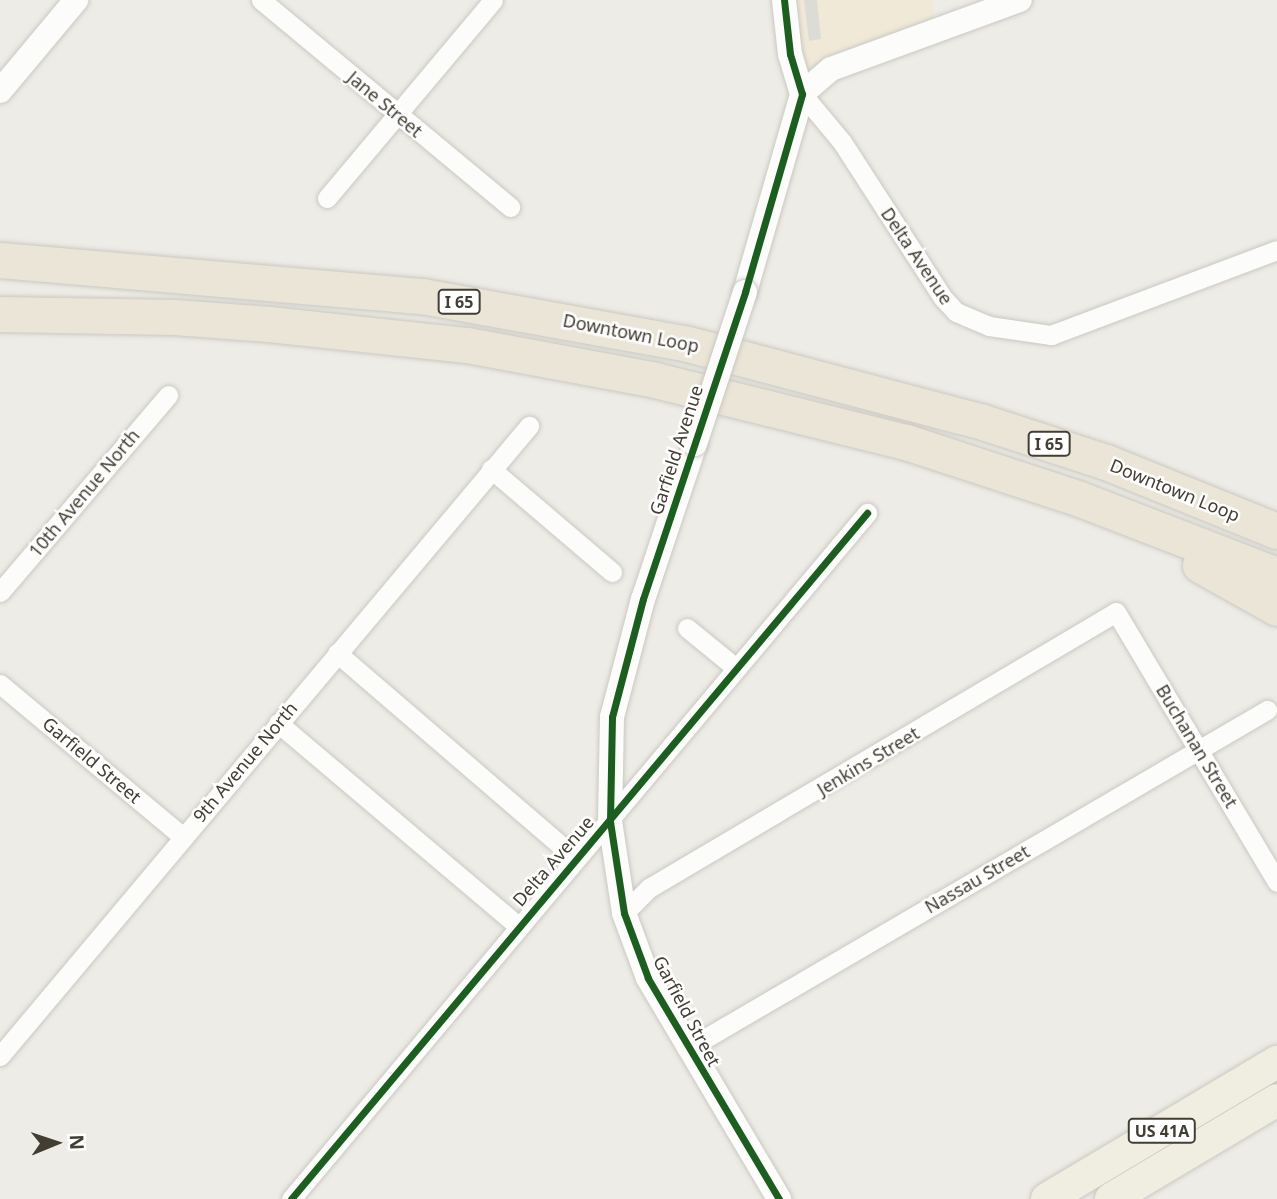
<!DOCTYPE html>
<style>
body{margin:0}
#map{position:relative;width:1277px;height:1199px;overflow:hidden;background:#eeece6;font-family:"Noto Sans",sans-serif}
div>[style]{position:absolute}
.commercial>*{inset:0;background:#f1e9d8}
.parking>*{inset:0;background:#dddbd6}
.roads{filter:drop-shadow(0 0 2px #cac8c2) drop-shadow(0 0 2px #cac8c2)}
.minor>*{height:19px;margin:-9.5px;padding:0 9.5px;transform-origin:9.5px;border-radius:9.5px;background:#fcfcfb}
.tertiary>*{height:24px;margin:-12px;padding:0 12px;transform-origin:12px;border-radius:12px;background:#fcfcfb}
.primary>*{height:32px;margin:-16px;padding:0 16px;transform-origin:16px;border-radius:16px;background:#f0ede1}
.motorway>*{height:35px;margin:-17.5px;padding:0 17.5px;transform-origin:17.5px;border-radius:17.5px;background:#ebe5d7}
.bridges{filter:drop-shadow(0 0 2px #cac8c2) drop-shadow(0 0 2px #cac8c2)}
.tertiary-bridge>*{height:24px;margin:-12px;padding:0 12px;transform-origin:12px;border-radius:12px;background:#fcfcfb}
.cycleway>*{height:7px;margin:-3.5px;padding:0 3.5px;transform-origin:3.5px;border-radius:3.5px;background:#1b5e20}
span{translate:-50% -50%;white-space:nowrap;text-align:center;line-height:1.15;-webkit-text-stroke:5px #fff;paint-order:stroke}
.shield-label span{padding:2px 5px;background:#fff;border:2px solid;border-radius:5px;-webkit-text-stroke-width:0}
.shield-label{font-size:16px;color:#433e33;font-weight:700}
.street-label{font-size:18px;color:#433e33}
.north{position:absolute;left:21px;top:1108px;width:70px;height:70px;-webkit-text-stroke:5px #fff;paint-order:stroke;rotate:88deg;font-size:19px;font-weight:700;line-height:28px;text-align:center;color:#433e33}
.north::after{content:'';display:block;margin:auto;width:24px;height:32px;background:#433e33;clip-path:polygon(50% 0,100% 100%,50% 72%,0 100%)}
</style>
<div id="map">
<div class="commercial">
<i style="clip-path:polygon(784px 0,933px 0,937px 30px,802px 94px)"></i>
</div>
<div class="parking">
<i style="clip-path:polygon(804px 0,817px 0,821px 39px,809px 41px)"></i>
</div>
<div class="roads">
<div class="minor">
<i style="left:261px;top:0;width:324px;rotate:39.7deg"></i>
<i style="left:802px;top:94px;width:62px;rotate:50.2deg"></i>
<i style="left:842px;top:142px;width:186px;rotate:57.1deg"></i>
<i style="left:943px;top:298px;width:19px;rotate:47deg"></i>
<i style="left:956px;top:312px;width:36px;rotate:23deg"></i>
<i style="left:989px;top:326px;width:63px;rotate:8.3deg"></i>
<i style="left:1051px;top:335px;width:241px;rotate:-20.6deg"></i>
<i style="left:327px;top:198px;width:258px;rotate:-50deg"></i>
<i style="left:491px;top:469px;width:159px;rotate:40.4deg"></i>
<i style="left:0;top:592px;width:259px;rotate:-49.5deg"></i>
<i style="left:687px;top:628px;width:63px;rotate:39.2deg"></i>
<i style="left:337px;top:653px;width:314px;rotate:40.7deg"></i>
<i style="left:0;top:684px;width:239px;rotate:39.9deg"></i>
<i style="left:278px;top:723px;width:314px;rotate:40.2deg"></i>
<i style="left:624px;top:913px;width:35px;rotate:-45deg"></i>
<i style="left:649px;top:888px;width:542px;rotate:-30.58deg"></i>
<i style="left:1116px;top:612px;width:314px;rotate:59.2deg"></i>
<i style="left:687px;top:1049px;width:672px;rotate:-30.31deg"></i>
<i style="left:0;top:1056px;width:823px;rotate:-49.98deg"></i>
<i style="left:291px;top:1199px;width:896px;rotate:-49.98deg"></i>
</div>
<div class="tertiary">
<i style="left:784px;top:0;width:54px;rotate:83.7deg"></i>
<i style="left:790px;top:54px;width:42px;rotate:73.3deg"></i>
<i style="left:0;top:91px;width:119px;rotate:-50.1deg"></i>
<i style="left:802px;top:94px;width:38px;rotate:-41deg"></i>
<i style="left:831px;top:69px;width:201px;rotate:-20.1deg"></i>
<i style="left:745px;top:292px;width:206px;rotate:-73.9deg"></i>
<i style="left:695px;top:444px;width:163px;rotate:108.5deg"></i>
<i style="left:643px;top:599px;width:122px;rotate:104.7deg"></i>
<i style="left:612px;top:717px;width:104px;rotate:91.1deg"></i>
<i style="left:610px;top:821px;width:93px;rotate:81.3deg"></i>
<i style="left:624px;top:913px;width:69px;rotate:69.7deg"></i>
<i style="left:648px;top:978px;width:257px;rotate:59.3deg"></i>
</div>
<div class="primary">
<i style="left:1047px;top:1199px;width:268px;rotate:-30.8deg"></i>
<i style="left:1111px;top:1199px;width:193px;rotate:-30.8deg"></i>
</div>
<div class="motorway">
<i style="left:0;top:260px;width:424px;rotate:4.9deg"></i>
<i style="left:422px;top:296px;width:266px;rotate:10.2deg"></i>
<i style="left:684px;top:343px;width:309px;rotate:14.8deg"></i>
<i style="left:983px;top:422px;width:129px;rotate:18deg"></i>
<i style="left:1106px;top:462px;width:184px;rotate:22deg"></i>
<i style="left:0;top:314px;width:175px;rotate:1deg"></i>
<i style="left:175px;top:317px;width:94px;rotate:4.3deg"></i>
<i style="left:269px;top:324px;width:199px;rotate:6.1deg"></i>
<i style="left:467px;top:345px;width:191px;rotate:10.5deg"></i>
<i style="left:655px;top:380px;width:259px;rotate:13.9deg"></i>
<i style="left:906px;top:442px;width:183px;rotate:18.1deg"></i>
<i style="left:1080px;top:499px;width:211px;rotate:21.1deg"></i>
<i style="left:1200px;top:565px;width:88px;rotate:29.2deg"></i>
</div>
</div>
<div class="bridges">
<div class="tertiary-bridge">
<i style="left:695px;top:444px;width:160px;rotate:-71.8deg"></i>
</div>
</div>
<div class="cycleway">
<i style="left:291px;top:1199px;width:896px;rotate:-49.98deg"></i>
<i style="left:779px;top:1199px;width:257px;rotate:-120.7deg"></i>
<i style="left:648px;top:978px;width:69px;rotate:-110.3deg"></i>
<i style="left:624px;top:913px;width:93px;rotate:-98.7deg"></i>
<i style="left:610px;top:821px;width:104px;rotate:-88.9deg"></i>
<i style="left:612px;top:717px;width:122px;rotate:-75.3deg"></i>
<i style="left:643px;top:599px;width:324px;rotate:-71.6deg"></i>
<i style="left:745px;top:292px;width:206px;rotate:-73.9deg"></i>
<i style="left:802px;top:94px;width:42px;rotate:-106.7deg"></i>
<i style="left:790px;top:54px;width:54px;rotate:-96.3deg"></i>
</div>
<div class="shield-label">
<span style="left:459px;top:302px">I 65</span>
<span style="left:1049px;top:444px">I 65</span>
<span style="left:1162px;top:1131px">US 41A</span>
</div>
<div class="street-label">
<span style="left:385px;top:104px;rotate:40deg">Jane Street</span>
<span style="left:917px;top:256px;rotate:56deg">Delta Avenue</span>
<span style="left:631px;top:333px;rotate:11deg">Downtown Loop</span>
<span style="left:676px;top:450px;rotate:-72deg">Garfield Avenue</span>
<span style="left:1175px;top:490px;rotate:22deg">Downtown Loop</span>
<span style="left:84px;top:493px;rotate:-50deg">10th Avenue North</span>
<span style="left:1197px;top:746px;rotate:59deg">Buchanan Street</span>
<span style="left:92px;top:760px;rotate:40deg">Garfield Street</span>
<span style="left:868px;top:761px;rotate:-31deg">Jenkins Street</span>
<span style="left:245px;top:762px;rotate:-50deg">9th Avenue North</span>
<span style="left:553px;top:861px;rotate:-49deg">Delta Avenue</span>
<span style="left:977px;top:879px;rotate:-30deg">Nassau Street</span>
<span style="left:687px;top:1011px;rotate:62deg">Garfield Street</span>
</div>
<div class="north">N</div>
</div>
